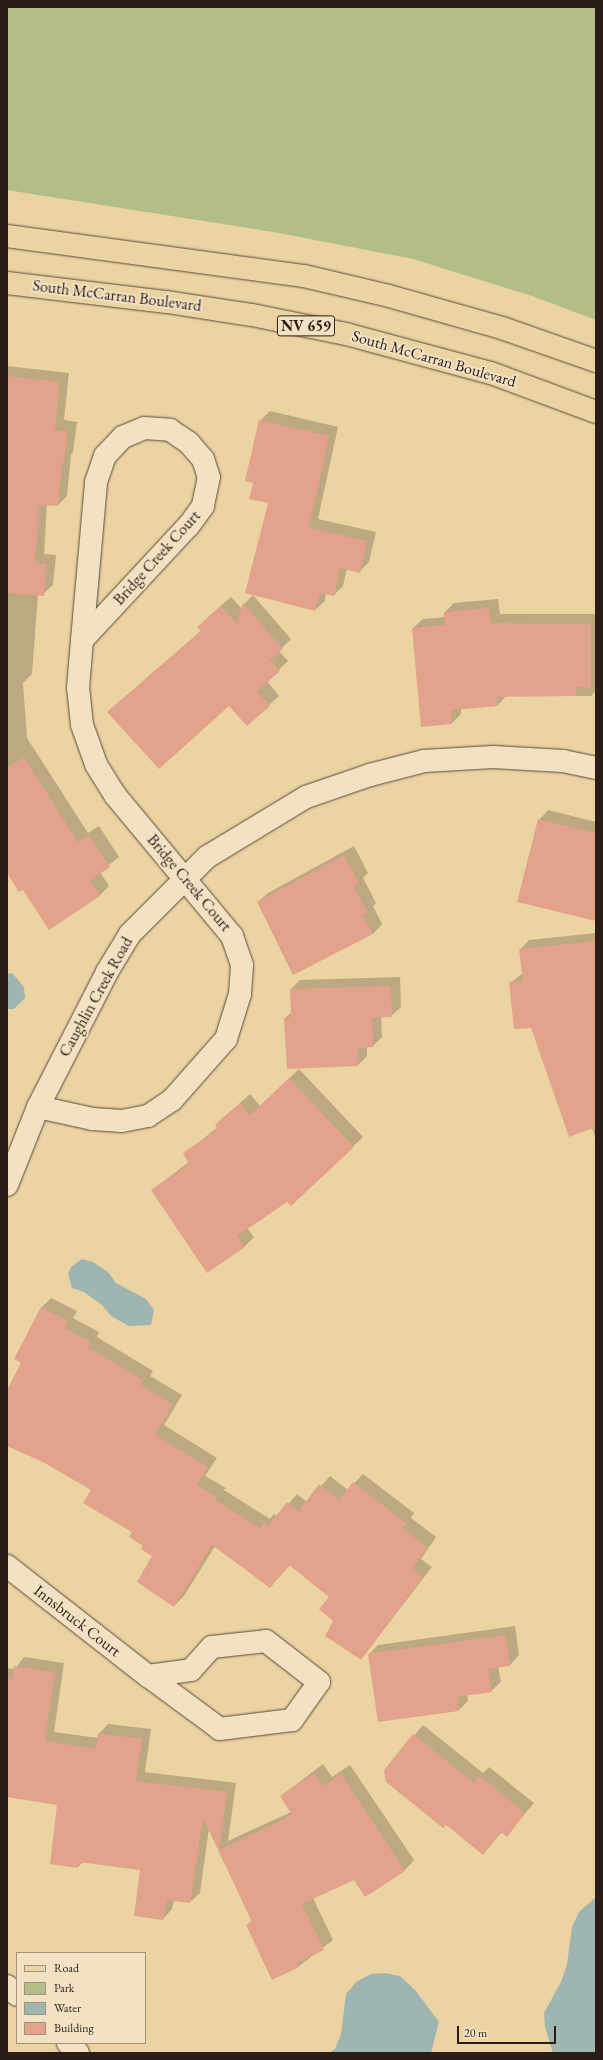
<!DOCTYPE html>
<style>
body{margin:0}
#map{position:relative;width:603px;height:2060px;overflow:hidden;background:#ebd3a2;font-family:"EB Garamond",serif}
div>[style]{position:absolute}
.green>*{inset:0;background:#b3bd88}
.water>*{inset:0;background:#9eb5b2}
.shadow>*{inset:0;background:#0003}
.building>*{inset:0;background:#e3a28b}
.roads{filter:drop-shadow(0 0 1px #5a4a3a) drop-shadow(0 0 1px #5a4a3a)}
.minor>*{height:22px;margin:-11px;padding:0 11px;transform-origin:11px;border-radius:11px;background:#f2e2c3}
.tertiary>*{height:22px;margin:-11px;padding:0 11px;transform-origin:11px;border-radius:11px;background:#f2e2c3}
.primary>*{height:22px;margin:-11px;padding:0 11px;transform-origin:11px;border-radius:11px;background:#ebd3a2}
span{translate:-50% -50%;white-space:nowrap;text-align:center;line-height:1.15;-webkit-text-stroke:4px #f2e2c3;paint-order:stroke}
.shield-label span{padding:1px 3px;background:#f2e2c3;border:1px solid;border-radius:3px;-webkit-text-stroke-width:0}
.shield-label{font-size:15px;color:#2a1d18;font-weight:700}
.street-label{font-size:16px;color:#2a1d18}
.frame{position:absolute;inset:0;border:8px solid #2a1d18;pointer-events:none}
.legend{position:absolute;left:16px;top:1952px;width:130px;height:92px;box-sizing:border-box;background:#f2e2c3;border:1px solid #a2937f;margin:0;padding:5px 7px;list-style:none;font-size:12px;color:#2a1d18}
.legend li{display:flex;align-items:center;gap:8px;height:20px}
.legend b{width:20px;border:1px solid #a2937f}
.scale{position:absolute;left:457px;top:2026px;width:99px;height:18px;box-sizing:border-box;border:2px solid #2a1d18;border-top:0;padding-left:5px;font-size:12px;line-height:14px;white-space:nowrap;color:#2a1d18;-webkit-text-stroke:3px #f2e2c3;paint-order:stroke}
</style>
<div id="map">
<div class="green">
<i style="clip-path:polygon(7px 7px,596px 7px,596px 320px,532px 296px,413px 259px,279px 233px,7px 190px)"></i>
</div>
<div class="water">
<i style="clip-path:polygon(12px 973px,24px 987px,25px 998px,14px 1009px,7px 1009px,7px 974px)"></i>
<i style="clip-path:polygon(82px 1259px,93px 1262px,108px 1272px,116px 1283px,146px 1299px,154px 1310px,151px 1325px,129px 1326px,111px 1316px,102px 1305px,84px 1292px,72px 1288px,68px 1274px,71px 1267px)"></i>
<i style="clip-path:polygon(596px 1897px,596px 2053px,553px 2053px,545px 2027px,544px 2013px,561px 1982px,567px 1964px,572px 1927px,579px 1912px)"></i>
<i style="clip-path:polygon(385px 1973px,400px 1976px,415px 1990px,439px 2022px,431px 2053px,329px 2053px,335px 2049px,341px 2034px,346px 1994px,356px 1982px,371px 1974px)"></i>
</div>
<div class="shadow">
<i style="clip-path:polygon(7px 366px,69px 373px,64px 420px,77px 422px,73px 452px,71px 455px,67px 496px,58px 505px,47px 504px,44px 554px,56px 555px,53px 585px,43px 594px,38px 594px,32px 674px,23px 683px,27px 738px,88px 833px,99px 826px,119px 857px,100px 872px,109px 886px,100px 895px,23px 888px,7px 871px)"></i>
<i style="clip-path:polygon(270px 411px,338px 427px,318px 519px,376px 532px,369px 562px,359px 572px,347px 568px,343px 586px,334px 595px,326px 593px,325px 601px,315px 610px,269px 502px,254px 482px,260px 421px)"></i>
<i style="clip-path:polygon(253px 595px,291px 639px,279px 651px,288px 661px,267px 681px,279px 696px,247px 725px,229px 705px,118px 703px,202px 630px,208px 617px,231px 597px,242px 609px,244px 604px)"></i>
<i style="clip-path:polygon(498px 599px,500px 614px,596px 614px,596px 691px,591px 696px,506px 696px,498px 705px,461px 708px,461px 714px,452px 723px,422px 726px,413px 628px,423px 619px,445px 617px,445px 612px,454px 603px)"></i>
<i style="clip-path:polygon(548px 810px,596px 822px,596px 920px,539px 820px)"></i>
<i style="clip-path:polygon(354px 846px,368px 873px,363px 878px,376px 903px,373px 906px,382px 924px,373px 934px,258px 902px,268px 893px)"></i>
<i style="clip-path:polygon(596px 933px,596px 1140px,592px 1128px,532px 1026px,510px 983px,523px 973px,520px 950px,529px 940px)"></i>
<i style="clip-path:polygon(400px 977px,401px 1007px,391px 1016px,381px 1017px,382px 1037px,373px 1046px,367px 1047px,367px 1056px,358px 1065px,285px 1018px,292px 1012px,291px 989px,300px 980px)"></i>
<i style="clip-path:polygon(299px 1069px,363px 1137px,291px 1205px,287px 1201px,247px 1228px,254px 1237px,244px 1247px,152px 1190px,189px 1162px,184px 1154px,218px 1127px,220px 1121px,250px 1094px,260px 1106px)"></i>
<i style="clip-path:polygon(51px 1298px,77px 1311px,73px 1318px,99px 1332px,97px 1337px,153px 1371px,150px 1376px,182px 1395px,164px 1425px,217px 1458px,205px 1476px,226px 1488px,224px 1490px,270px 1519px,274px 1514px,277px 1517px,297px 1494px,307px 1502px,330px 1476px,348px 1490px,363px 1474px,414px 1513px,411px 1518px,436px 1537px,421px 1559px,432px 1567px,361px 1659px,334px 1621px,330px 1596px,290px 1565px,270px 1587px,215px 1546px,184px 1596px,174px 1606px,138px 1582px,154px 1556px,92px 1490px,44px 1461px,7px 1444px,7px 1392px,22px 1362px,15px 1359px,42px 1307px)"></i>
<i style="clip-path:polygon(515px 1626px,519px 1655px,510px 1665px,498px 1666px,501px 1682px,491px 1691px,467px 1694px,468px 1701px,459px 1710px,369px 1654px,378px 1645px)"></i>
<i style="clip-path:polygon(24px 1657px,64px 1663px,54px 1732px,98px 1738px,99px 1734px,108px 1724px,151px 1729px,145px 1772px,236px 1783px,228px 1841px,291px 1812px,281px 1796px,323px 1764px,332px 1777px,350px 1765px,414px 1860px,405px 1870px,366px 1896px,354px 1879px,313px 1898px,333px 1940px,298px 1967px,247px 1925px,252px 1920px,209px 1828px,200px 1893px,190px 1902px,174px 1900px,172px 1909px,163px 1919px,142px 1869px,83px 1862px,78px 1867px,59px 1804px,7px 1796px,7px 1668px,15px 1669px)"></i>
<i style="clip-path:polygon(423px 1725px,483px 1773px,489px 1767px,534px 1803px,507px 1835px,502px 1832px,483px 1854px,385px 1770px)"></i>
</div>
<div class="building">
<i style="clip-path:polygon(7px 376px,60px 382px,55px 430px,68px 431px,64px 463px,62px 462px,58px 506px,39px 505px,35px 563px,47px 564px,44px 596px,7px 593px)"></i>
<i style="clip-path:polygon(259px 420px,329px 436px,309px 528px,367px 541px,360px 573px,340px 568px,334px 596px,320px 593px,315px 611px,245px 593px,268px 503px,249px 499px,253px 483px,245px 481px)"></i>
<i style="clip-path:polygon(243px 603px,283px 649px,270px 660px,280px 671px,257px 691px,270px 706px,247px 726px,229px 706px,159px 769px,107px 712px,201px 631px,197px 627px,221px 606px,237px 624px)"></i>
<i style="clip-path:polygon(489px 608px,491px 623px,591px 624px,591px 688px,576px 687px,576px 696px,497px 697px,498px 706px,451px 710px,452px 724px,421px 727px,412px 628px,445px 625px,444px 612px)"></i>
<i style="clip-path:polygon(24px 757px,78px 842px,89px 835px,110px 867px,90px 880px,100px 896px,49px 930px,23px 890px,19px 892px,7px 873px,7px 768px)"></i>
<i style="clip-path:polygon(538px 819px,596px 833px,596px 921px,517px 902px)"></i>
<i style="clip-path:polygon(344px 855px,359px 883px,354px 887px,368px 913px,363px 915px,373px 934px,293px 975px,257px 902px)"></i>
<i style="clip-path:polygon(596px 941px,596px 1127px,569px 1137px,531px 1028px,514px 1029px,509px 982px,523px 981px,519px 949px)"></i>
<i style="clip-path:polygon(391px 986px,392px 1017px,372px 1018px,373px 1047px,358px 1048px,358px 1066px,287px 1069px,284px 1018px,291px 1017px,290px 989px)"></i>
<i style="clip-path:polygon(289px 1078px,354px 1147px,291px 1206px,287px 1202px,237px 1236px,245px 1247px,207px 1273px,151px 1190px,189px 1164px,183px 1153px,218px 1129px,215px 1126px,219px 1121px,240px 1103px,250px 1115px)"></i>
<i style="clip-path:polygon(41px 1307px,68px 1321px,64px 1328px,91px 1342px,88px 1347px,144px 1381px,141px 1385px,173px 1405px,155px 1435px,208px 1467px,197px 1485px,217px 1497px,215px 1500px,260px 1528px,264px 1523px,268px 1526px,287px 1502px,298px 1512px,319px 1484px,339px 1500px,353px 1482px,406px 1523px,402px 1528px,427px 1547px,412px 1569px,423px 1577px,361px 1660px,325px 1636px,333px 1621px,319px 1609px,329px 1597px,289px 1565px,270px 1588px,212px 1545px,174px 1607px,137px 1582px,152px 1556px,141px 1549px,143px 1546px,129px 1537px,132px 1532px,83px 1503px,91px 1490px,43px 1462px,7px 1446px,7px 1390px,21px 1363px,14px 1359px)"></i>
<i style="clip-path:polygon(506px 1635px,510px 1666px,488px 1669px,492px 1692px,457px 1697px,459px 1711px,378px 1722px,368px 1654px)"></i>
<i style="clip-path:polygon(14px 1666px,55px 1672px,45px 1741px,96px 1749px,98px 1733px,142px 1739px,136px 1781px,227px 1792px,219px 1850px,292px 1815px,280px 1796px,314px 1773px,323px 1786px,341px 1774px,405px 1871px,365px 1897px,354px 1880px,302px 1904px,324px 1950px,297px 1963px,299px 1967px,272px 1980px,246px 1925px,252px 1922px,203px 1818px,190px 1903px,167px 1900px,163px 1920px,134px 1916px,140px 1870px,79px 1862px,78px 1868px,50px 1864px,57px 1805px,7px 1797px,7px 1678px,12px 1679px)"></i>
<i style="clip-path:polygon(413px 1734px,474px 1783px,479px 1775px,525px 1813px,507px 1837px,501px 1832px,483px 1855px,446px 1825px,443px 1828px,386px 1782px,384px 1770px)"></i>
</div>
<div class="roads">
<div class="minor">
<i style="left:144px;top:428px;width:26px;rotate:4deg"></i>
<i style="left:170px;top:430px;width:23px;rotate:34deg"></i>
<i style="left:189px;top:443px;width:21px;rotate:49deg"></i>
<i style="left:203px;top:459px;width:19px;rotate:72deg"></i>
<i style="left:209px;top:477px;width:30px;rotate:102deg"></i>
<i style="left:203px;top:506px;width:24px;rotate:126deg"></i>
<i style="left:189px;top:525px;width:157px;rotate:132.9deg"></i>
<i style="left:82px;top:640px;width:159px;rotate:-84.9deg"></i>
<i style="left:96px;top:482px;width:28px;rotate:-71deg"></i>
<i style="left:105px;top:456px;width:26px;rotate:-47deg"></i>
<i style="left:123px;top:437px;width:23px;rotate:-23deg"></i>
<i style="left:38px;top:1107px;width:56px;rotate:12.3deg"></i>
<i style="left:93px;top:1119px;width:29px;rotate:4deg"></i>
<i style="left:122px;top:1121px;width:26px;rotate:-11deg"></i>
<i style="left:148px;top:1116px;width:29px;rotate:-34deg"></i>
<i style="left:172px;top:1100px;width:81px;rotate:-48.5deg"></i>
<i style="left:226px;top:1039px;width:47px;rotate:-72.7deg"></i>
<i style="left:240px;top:994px;width:29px;rotate:-86deg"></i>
<i style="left:242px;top:965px;width:31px;rotate:-109deg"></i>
<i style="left:232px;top:936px;width:183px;rotate:-129.7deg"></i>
<i style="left:115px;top:795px;width:36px;rotate:-122deg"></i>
<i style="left:96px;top:764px;width:41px;rotate:-109.7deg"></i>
<i style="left:82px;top:725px;width:37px;rotate:-96deg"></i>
<i style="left:78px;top:688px;width:48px;rotate:-85.2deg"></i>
<i style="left:7px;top:1185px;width:84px;rotate:-68.3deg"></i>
<i style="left:38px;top:1107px;width:152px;rotate:-62.9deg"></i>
<i style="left:107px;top:972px;width:44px;rotate:-58.8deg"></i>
<i style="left:130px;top:934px;width:109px;rotate:-45deg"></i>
<i style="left:207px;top:857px;width:116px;rotate:-31.2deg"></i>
<i style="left:306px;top:797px;width:68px;rotate:-19deg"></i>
<i style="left:370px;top:775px;width:56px;rotate:-14.5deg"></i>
<i style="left:424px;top:761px;width:69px;rotate:-3.3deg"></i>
<i style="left:493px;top:757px;width:70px;rotate:3.3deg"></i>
<i style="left:563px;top:761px;width:34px;rotate:12deg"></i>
<i style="left:7px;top:1566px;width:179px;rotate:38deg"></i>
<i style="left:266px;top:1641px;width:67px;rotate:37.7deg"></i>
<i style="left:319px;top:1682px;width:47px;rotate:125.4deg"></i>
<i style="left:292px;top:1720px;width:73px;rotate:172.9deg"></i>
<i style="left:220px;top:1729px;width:89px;rotate:-143.6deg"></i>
<i style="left:148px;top:1676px;width:43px;rotate:-7.9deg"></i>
<i style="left:191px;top:1670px;width:31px;rotate:-48deg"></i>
<i style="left:212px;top:1647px;width:54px;rotate:-6.3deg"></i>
</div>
<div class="tertiary">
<i style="left:7px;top:1986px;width:13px;rotate:42deg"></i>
<i style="left:68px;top:2043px;width:14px;rotate:45deg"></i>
</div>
<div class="primary">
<i style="left:7px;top:236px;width:300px;rotate:7.7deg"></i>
<i style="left:304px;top:276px;width:87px;rotate:13.2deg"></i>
<i style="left:389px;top:296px;width:117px;rotate:15.8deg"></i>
<i style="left:502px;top:328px;width:100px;rotate:19.3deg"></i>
<i style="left:7px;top:283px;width:161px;rotate:6.8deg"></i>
<i style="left:167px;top:302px;width:86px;rotate:8.7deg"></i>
<i style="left:252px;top:315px;width:96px;rotate:11.4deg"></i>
<i style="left:346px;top:334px;width:150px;rotate:15.1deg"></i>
<i style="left:491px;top:373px;width:112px;rotate:20.4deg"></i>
</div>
</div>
<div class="shield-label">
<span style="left:306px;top:326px">NV 659</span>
</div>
<div class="street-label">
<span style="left:117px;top:296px;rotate:7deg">South McCarran Boulevard</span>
<span style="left:434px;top:359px;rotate:16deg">South McCarran Boulevard</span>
<span style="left:157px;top:558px;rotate:-48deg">Bridge Creek Court</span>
<span style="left:189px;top:883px;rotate:50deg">Bridge Creek Court</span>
<span style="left:96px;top:997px;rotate:-61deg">Caughlin Creek Road</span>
<span style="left:77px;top:1621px;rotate:38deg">Innsbruck Court</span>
</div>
<div class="frame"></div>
<ul class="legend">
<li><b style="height:5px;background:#ebd3a2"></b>Road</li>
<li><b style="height:11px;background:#b3bd88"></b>Park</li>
<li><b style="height:11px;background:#9eb5b2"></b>Water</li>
<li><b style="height:11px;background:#e3a28b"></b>Building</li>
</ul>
<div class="scale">20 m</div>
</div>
